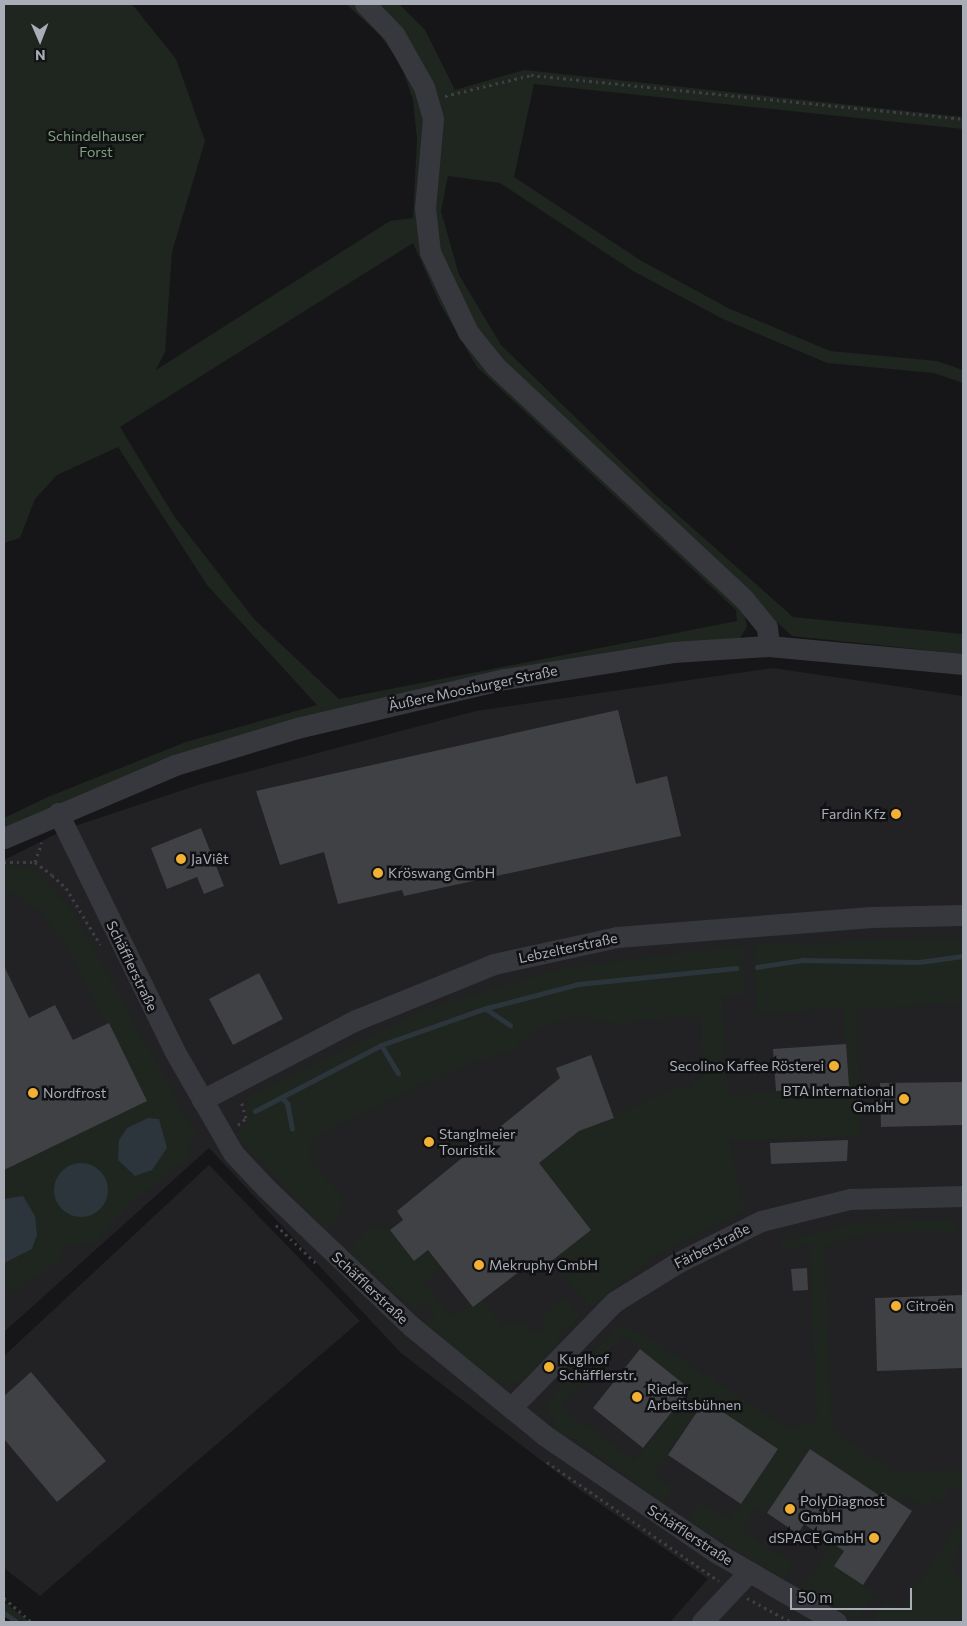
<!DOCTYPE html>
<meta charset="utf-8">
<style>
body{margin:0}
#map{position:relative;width:967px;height:1626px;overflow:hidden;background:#161618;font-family:Commissioner,sans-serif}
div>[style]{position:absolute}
.built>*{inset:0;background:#222225}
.green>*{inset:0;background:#1e261f}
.water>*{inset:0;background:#2c353c}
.round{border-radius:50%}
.stream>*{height:5px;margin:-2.5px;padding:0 2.5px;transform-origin:2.5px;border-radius:2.5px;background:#2c353c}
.building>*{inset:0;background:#404145}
.path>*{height:3px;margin-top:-1.5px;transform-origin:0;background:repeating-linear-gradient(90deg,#3d3f44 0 2.5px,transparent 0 6.5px)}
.minor>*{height:21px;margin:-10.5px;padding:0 10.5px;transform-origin:10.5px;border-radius:10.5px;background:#37383d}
.dots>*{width:14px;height:14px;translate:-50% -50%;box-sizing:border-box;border:2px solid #111113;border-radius:50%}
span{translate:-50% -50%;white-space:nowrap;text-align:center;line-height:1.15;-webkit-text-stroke:5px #111113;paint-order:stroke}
.park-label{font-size:14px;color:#7fa381}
.street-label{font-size:14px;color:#a8adb8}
.poi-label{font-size:14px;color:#a8adb8}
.right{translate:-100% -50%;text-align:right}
.left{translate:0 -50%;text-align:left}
.frame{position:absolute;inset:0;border:5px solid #a8adb8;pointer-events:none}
.north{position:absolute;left:15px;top:15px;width:50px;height:50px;-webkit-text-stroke:4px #111113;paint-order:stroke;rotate:179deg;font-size:14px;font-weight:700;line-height:20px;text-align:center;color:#a8adb8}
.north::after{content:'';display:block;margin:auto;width:18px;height:22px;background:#a8adb8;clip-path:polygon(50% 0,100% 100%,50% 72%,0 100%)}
.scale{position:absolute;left:790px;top:1588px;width:122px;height:22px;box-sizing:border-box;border:2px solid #a8adb8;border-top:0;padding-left:6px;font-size:15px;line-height:18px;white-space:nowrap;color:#a8adb8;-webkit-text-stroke:4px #111113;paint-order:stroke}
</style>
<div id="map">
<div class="built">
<i style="clip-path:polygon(773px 668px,963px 696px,963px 1622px,670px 1622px,708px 1579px,580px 1490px,401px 1353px,209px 1148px,4px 1332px,4px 860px,66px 829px,201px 784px,476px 711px)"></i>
<i style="clip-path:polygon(209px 1165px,360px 1321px,40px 1596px,4px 1568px,4px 1356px)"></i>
</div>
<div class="green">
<i style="clip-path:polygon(evenodd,4px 4px,132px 4px,176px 59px,205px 141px,172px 252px,165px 352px,156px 370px,390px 221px,413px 218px,417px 139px,413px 100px,401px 65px,380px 35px,346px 4px,399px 4px,425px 30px,455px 90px,524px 70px,963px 117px,963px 129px,534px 84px,514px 177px,640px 260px,728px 308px,830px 351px,937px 361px,963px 370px,963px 383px,934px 373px,827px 363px,723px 319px,633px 271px,500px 183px,448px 176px,441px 211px,459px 275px,501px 345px,653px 493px,793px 617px,963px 634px,963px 654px,792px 636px,644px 502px,492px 352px,447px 280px,432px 227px,418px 232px,427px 262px,483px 362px,743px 606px,747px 627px,740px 638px,591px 657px,339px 712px,187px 755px,4px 827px,4px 818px,50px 796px,186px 742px,317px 705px,207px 585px,118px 447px,57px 475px,35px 499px,20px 538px,4px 543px,4px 4px,413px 243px,440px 304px,477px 367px,736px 610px,737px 621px,339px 699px,254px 619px,174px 516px,120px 427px,413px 243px)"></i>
<i style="clip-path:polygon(9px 866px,33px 868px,75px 914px,198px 1138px,187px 1144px,192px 1154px,134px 1200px,92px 1245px,65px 1244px,59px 1261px,17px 1291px,4px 1289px,4px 1263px,12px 1262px,4px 1170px,146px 1101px,62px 939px,39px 910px,14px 893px,4px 894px,4px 868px)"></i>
<i style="clip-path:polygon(963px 938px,963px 1002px,856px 1010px,861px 1136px,729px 1141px,745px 1211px,659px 1254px,591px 1307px,551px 1261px,591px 1230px,548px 1175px,424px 1283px,452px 1316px,482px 1299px,503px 1326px,521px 1322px,539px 1334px,547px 1328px,540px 1317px,564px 1298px,579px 1316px,529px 1375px,509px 1386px,485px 1378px,426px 1322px,436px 1314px,426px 1303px,414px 1311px,347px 1251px,370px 1228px,380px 1226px,390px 1230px,414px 1261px,579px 1131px,672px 1089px,691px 1089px,691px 1082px,703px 1077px,701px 1014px,616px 1024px,583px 1017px,558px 1020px,534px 1031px,514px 1049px,460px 1067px,318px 1135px,310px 1144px,311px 1162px,341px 1195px,343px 1204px,341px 1215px,326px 1230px,235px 1135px,247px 1124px,246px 1103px,252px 1094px,430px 1008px,559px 969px,737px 946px,743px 948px,745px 995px,722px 996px,728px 1095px,849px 1086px,843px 1008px,757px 1014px,753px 948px,758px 944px)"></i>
<i style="clip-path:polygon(952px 1219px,956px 1232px,863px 1234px,824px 1246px,832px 1430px,892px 1471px,963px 1470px,963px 1492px,952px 1485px,941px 1502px,934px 1498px,927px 1508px,908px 1496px,902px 1504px,883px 1492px,834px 1566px,876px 1593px,857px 1621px,803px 1589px,866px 1487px,811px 1449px,767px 1513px,757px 1507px,741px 1530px,793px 1564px,783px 1579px,688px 1520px,699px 1503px,730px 1520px,778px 1449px,704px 1400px,654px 1474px,673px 1487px,664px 1504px,578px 1441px,552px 1431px,555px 1423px,548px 1411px,549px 1402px,572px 1372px,585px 1379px,561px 1407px,634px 1461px,690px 1389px,623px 1335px,601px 1360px,592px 1353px,617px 1327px,638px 1331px,788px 1428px,817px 1422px,809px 1245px,781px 1252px,779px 1242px,854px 1223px)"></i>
<i style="clip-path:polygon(963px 1516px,963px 1544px,954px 1553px,959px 1558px,950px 1566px,963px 1581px,963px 1622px,871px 1622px,886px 1600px,901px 1610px)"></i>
<i style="clip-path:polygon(4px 1602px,30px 1622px,4px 1618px)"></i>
</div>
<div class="water">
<i style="clip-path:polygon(148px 1118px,159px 1119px,167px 1148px,152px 1170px,135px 1176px,118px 1160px,119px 1140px,127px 1128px)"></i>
<i class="round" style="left:54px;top:1163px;width:54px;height:54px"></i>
<i style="clip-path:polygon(23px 1196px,35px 1216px,37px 1235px,32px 1249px,4px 1263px,4px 1199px)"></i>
</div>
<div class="stream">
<i style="left:757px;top:967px;width:47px;rotate:-8.7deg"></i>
<i style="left:803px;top:960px;width:116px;rotate:1deg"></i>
<i style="left:919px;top:962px;width:44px;rotate:-7.8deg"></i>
<i style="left:486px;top:1009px;width:29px;rotate:34deg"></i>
<i style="left:381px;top:1045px;width:33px;rotate:59deg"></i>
<i style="left:283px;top:1099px;width:6px;rotate:45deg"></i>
<i style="left:287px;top:1103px;width:26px;rotate:79deg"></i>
<i style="left:255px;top:1111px;width:142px;rotate:-27.6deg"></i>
<i style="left:381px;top:1045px;width:108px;rotate:-19.4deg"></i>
<i style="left:483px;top:1009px;width:98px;rotate:-14.7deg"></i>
<i style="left:578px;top:984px;width:159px;rotate:-5.8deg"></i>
<i style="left:4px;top:1613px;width:16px;rotate:35deg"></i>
</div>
<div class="building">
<i style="clip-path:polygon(618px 710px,636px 784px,667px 776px,681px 836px,404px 896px,402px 890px,338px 904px,324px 852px,280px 865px,256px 791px)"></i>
<i style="clip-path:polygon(201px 828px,224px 886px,204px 894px,197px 877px,167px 889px,151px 848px)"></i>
<i style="clip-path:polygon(4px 966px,29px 1018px,55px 1005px,73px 1040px,109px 1023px,147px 1101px,4px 1170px)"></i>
<i style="clip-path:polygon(259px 973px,283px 1019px,233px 1045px,209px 999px)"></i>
<i style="clip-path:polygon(846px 1044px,849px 1086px,776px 1091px,773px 1049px)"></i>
<i style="clip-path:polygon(591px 1055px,614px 1118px,579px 1131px,539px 1163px,591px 1230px,540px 1270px,533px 1261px,473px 1307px,428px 1250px,414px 1261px,390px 1230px,403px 1220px,397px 1211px,560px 1078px,556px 1068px)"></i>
<i style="clip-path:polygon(963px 1082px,963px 1125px,881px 1127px,880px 1083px)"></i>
<i style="clip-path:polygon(848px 1140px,847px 1161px,771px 1164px,770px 1143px)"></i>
<i style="clip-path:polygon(807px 1268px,808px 1290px,793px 1291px,791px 1269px)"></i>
<i style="clip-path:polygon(963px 1295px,963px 1368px,877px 1371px,875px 1298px)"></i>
<i style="clip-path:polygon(640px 1349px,690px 1389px,643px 1448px,593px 1408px)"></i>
<i style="clip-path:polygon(31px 1372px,106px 1461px,57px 1502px,4px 1439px,4px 1396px)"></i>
<i style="clip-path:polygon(705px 1400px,778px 1449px,741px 1504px,668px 1455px)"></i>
<i style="clip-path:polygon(810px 1449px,880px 1496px,883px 1492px,912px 1511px,863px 1585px,834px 1566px,844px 1551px,804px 1524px,798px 1534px,767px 1513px)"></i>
</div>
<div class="path">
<i style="left:445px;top:96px;width:89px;rotate:-13.7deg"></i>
<i style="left:531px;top:75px;width:434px;rotate:5.8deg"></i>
<i style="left:4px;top:862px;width:31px"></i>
<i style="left:35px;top:862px;width:21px;rotate:37deg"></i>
<i style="left:52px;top:875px;width:19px;rotate:43deg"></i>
<i style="left:66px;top:888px;width:66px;rotate:58.7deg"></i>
<i style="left:35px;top:862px;width:21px;rotate:-71deg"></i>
<i style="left:238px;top:1125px;width:11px;rotate:-41deg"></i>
<i style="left:246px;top:1118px;width:19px;rotate:-106deg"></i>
<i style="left:276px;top:1225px;width:57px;rotate:43.6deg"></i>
<i style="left:547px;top:1462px;width:209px;rotate:34.7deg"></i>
<i style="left:4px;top:1598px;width:37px;rotate:41deg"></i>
<i style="left:747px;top:1598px;width:50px;rotate:28.6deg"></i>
</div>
<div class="minor">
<i style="left:365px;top:4px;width:42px;rotate:46deg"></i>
<i style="left:394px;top:34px;width:61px;rotate:60.5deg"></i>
<i style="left:424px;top:87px;width:33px;rotate:74deg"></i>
<i style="left:433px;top:119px;width:89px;rotate:95.1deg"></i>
<i style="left:425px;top:208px;width:44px;rotate:83.5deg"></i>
<i style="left:430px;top:252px;width:89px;rotate:64.6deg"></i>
<i style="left:468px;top:332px;width:43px;rotate:51.5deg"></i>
<i style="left:495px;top:366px;width:341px;rotate:43.1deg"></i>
<i style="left:744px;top:599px;width:36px;rotate:51deg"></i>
<i style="left:767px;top:627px;width:19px;rotate:84deg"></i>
<i style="left:58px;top:813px;width:266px;rotate:63.9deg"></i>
<i style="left:175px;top:1052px;width:116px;rotate:60.1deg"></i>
<i style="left:233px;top:1153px;width:48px;rotate:46.7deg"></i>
<i style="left:266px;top:1188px;width:200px;rotate:43.6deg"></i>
<i style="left:411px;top:1326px;width:172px;rotate:39.3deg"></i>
<i style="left:544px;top:1435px;width:209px;rotate:34.3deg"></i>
<i style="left:717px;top:1553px;width:138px;rotate:30.1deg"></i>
<i style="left:4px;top:838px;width:186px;rotate:-23.1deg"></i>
<i style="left:175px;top:765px;width:127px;rotate:-16.9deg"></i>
<i style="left:297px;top:728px;width:214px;rotate:-13.3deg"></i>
<i style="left:505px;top:679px;width:170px;rotate:-9.1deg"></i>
<i style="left:673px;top:652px;width:96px;rotate:-3.6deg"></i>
<i style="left:769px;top:646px;width:195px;rotate:5.3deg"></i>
<i style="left:202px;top:1100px;width:174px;rotate:-27.5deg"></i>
<i style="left:356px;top:1020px;width:149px;rotate:-22.1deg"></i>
<i style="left:494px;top:964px;width:126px;rotate:-12.4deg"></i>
<i style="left:617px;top:937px;width:255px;rotate:-4.5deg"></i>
<i style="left:871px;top:917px;width:92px;rotate:-1.2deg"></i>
<i style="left:511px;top:1408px;width:148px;rotate:-45.8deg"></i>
<i style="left:614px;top:1302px;width:74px;rotate:-31.8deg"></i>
<i style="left:677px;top:1263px;width:94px;rotate:-26.6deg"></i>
<i style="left:761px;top:1221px;width:92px;rotate:-13.9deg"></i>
<i style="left:850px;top:1199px;width:113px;rotate:-1.5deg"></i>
<i style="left:702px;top:1622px;width:67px;rotate:-46.8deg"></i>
</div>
<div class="dots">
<i style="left:896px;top:814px;background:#f2b134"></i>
<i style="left:181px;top:859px;background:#f2b134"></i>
<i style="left:378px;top:873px;background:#f2b134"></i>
<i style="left:834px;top:1066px;background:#f2b134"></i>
<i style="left:33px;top:1093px;background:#f2b134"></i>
<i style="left:904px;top:1099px;background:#f2b134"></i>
<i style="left:429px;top:1142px;background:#f2b134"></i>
<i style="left:479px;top:1265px;background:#f2b134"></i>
<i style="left:896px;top:1306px;background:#f2b134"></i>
<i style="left:549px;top:1367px;background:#f2b134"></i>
<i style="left:637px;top:1397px;background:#f2b134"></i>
<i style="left:790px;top:1509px;background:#f2b134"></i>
<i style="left:874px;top:1538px;background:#f2b134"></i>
</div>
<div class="park-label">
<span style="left:96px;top:144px">Schindelhauser<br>Forst</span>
</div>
<div class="street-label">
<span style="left:473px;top:688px;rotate:-12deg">Äußere Moosburger Straße</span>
<span style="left:568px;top:948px;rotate:-12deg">Lebzelterstraße</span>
<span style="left:132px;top:966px;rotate:64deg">Schäfflerstraße</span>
<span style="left:712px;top:1246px;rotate:-27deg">Färberstraße</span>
<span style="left:370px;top:1288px;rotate:43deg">Schäfflerstraße</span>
<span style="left:690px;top:1535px;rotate:33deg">Schäfflerstraße</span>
</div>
<div class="poi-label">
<span class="right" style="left:886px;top:814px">Fardin Kfz</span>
<span class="left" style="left:191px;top:859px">JaViêt</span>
<span class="left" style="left:388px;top:873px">Kröswang GmbH</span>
<span class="right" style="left:824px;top:1066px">Secolino Kaffee Rösterei</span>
<span class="right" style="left:894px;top:1099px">BTA International<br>GmbH</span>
<span class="left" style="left:43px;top:1093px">Nordfrost</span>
<span class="left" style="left:439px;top:1142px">Stanglmeier<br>Touristik</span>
<span class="left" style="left:489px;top:1265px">Mekruphy GmbH</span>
<span class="left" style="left:906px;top:1306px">Citroën</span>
<span class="left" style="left:559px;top:1367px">Kuglhof<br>Schäfflerstr.</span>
<span class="left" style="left:647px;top:1397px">Rieder<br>Arbeitsbühnen</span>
<span class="left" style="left:800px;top:1509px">PolyDiagnost<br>GmbH</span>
<span class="right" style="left:864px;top:1538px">dSPACE GmbH</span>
</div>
<div class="frame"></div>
<div class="north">N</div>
<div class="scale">50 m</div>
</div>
